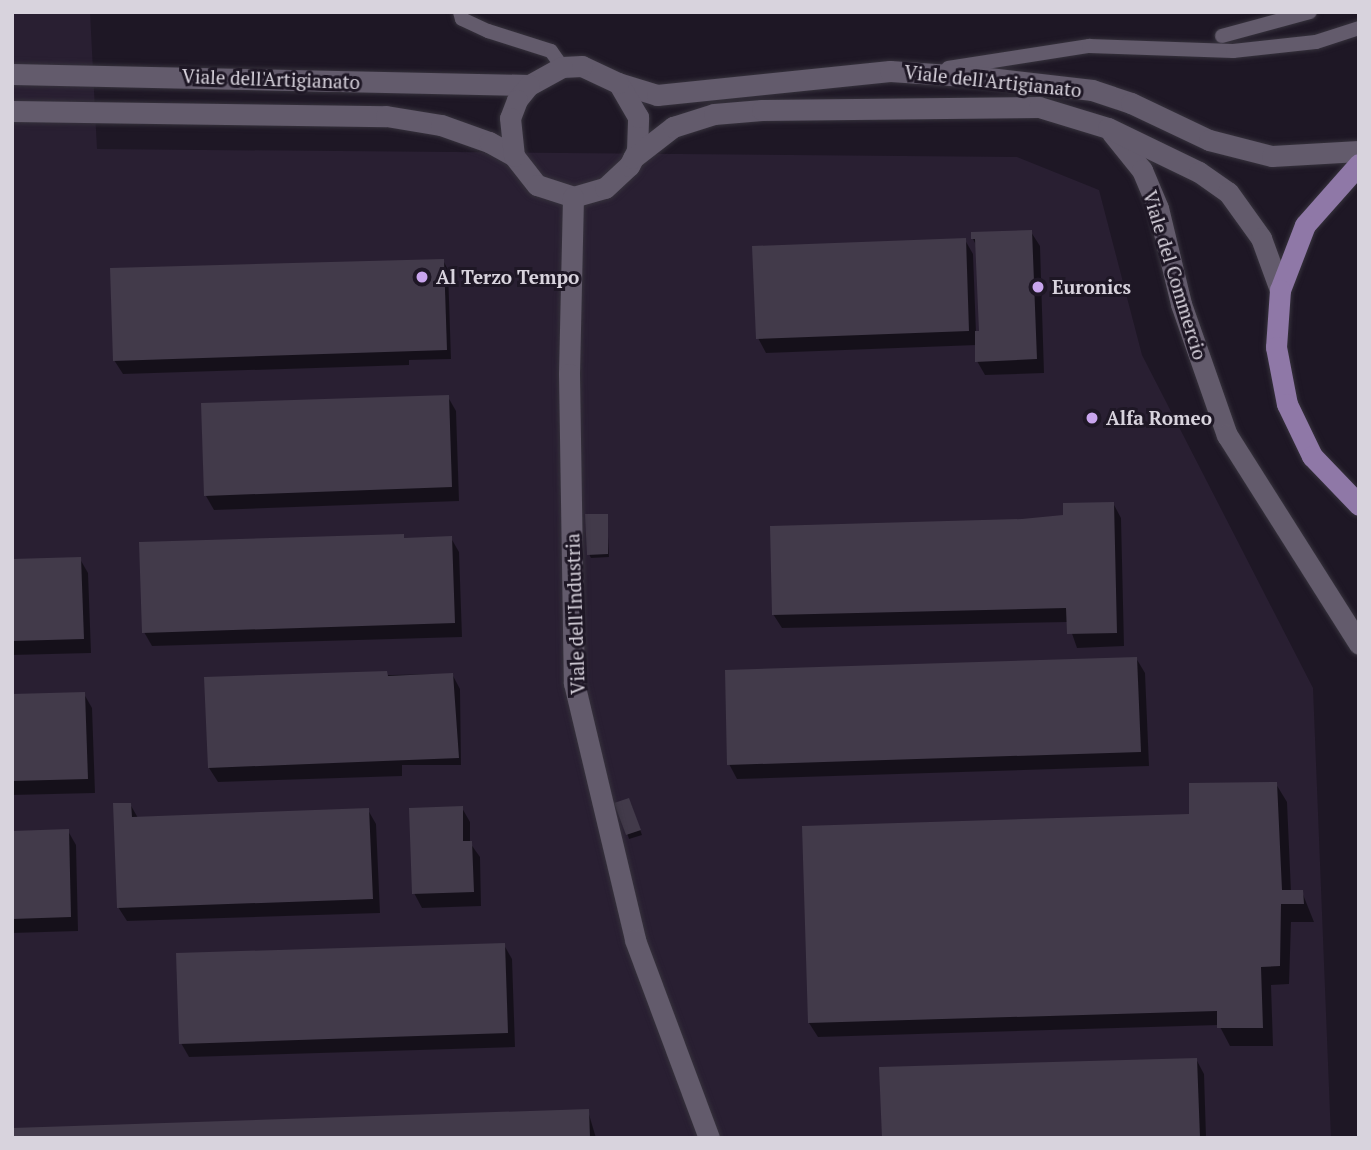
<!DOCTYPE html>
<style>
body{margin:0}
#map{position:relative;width:1371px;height:1150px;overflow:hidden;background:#1e1725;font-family:"PT Serif",serif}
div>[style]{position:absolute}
.built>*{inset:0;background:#291f32}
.shadow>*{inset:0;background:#0007}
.building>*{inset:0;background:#423a4a}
.roads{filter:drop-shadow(0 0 2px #36323c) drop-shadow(0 0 2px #36323c)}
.lane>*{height:14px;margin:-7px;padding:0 7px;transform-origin:7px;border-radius:7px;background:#635b6c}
.street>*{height:21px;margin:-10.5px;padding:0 10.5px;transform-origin:10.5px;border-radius:10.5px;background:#635b6c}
.primary>*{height:21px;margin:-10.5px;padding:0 10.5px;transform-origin:10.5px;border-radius:10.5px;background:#8f78a7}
.dots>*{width:19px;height:19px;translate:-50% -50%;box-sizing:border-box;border:4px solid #1e1725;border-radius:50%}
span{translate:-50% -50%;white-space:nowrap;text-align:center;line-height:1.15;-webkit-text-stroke:6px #1e1725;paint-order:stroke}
.street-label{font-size:19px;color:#d8d3dd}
.poi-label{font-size:19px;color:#d8d3dd;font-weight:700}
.left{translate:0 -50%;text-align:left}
.frame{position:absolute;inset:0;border:14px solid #d8d3dd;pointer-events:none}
</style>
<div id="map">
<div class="built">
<i style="clip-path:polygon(12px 12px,90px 12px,97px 149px,1017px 157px,1099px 190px,1142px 355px,1313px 688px,1331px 1138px,12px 1138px)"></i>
</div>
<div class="shadow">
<i style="clip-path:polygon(1031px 232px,1040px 246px,1044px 373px,985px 375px,977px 361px,977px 345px,766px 353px,758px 338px,965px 240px,973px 254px,976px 333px,981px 333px,977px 247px,973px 239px)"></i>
<i style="clip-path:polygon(443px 260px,448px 270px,451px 359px,409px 360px,409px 365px,123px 374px,114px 360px)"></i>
<i style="clip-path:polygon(448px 397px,456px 411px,459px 501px,214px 510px,206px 496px)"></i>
<i style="clip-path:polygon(1113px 503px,1121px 518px,1124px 646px,1077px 648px,1068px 622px,782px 628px,773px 614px,1022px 521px,1065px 517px)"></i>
<i style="clip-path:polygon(607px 516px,609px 557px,591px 558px,589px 554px)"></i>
<i style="clip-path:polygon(451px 538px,459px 552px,462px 637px,152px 646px,144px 632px)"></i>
<i style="clip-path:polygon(80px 559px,88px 573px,91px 653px,12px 655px,12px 561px)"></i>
<i style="clip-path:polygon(1136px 658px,1145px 673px,1149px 766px,737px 779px,729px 764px)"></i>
<i style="clip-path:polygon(452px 674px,460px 689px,461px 765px,402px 765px,402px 776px,218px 782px,209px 768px,206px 678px)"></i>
<i style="clip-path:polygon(84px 694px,92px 708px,95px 793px,12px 795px,12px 696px)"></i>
<i style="clip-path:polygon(1276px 784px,1287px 802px,1291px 892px,1302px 892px,1314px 922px,1291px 922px,1289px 984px,1271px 985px,1273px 1046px,1230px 1046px,1219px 1025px,818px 1037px,809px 1023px,1191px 816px)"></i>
<i style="clip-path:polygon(130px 804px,138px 818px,368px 810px,376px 824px,380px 913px,127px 921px,118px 907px)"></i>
<i style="clip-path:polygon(617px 804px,631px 804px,642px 835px,629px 839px)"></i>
<i style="clip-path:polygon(462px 808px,470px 822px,470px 843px,480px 857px,481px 906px,422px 908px,414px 893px)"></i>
<i style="clip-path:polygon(68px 831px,76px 845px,78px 931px,12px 933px,12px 833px)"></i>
<i style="clip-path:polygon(504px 945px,512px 959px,515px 1047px,189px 1057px,181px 1043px)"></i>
<i style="clip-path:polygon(1196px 1059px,1204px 1074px,1206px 1138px,883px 1138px)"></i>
<i style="clip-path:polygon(588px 1111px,596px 1138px,12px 1138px)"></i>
</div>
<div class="building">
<i style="clip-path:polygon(1032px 230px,1037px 359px,975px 362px,975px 331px,979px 331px,975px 239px,971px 239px,971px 232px)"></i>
<i style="clip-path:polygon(966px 238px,969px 331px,756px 339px,752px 246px)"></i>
<i style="clip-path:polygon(444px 259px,447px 350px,113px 361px,110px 268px)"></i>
<i style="clip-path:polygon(449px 395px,452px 487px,204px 496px,201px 403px)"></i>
<i style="clip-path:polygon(1114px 502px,1117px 633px,1067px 634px,1066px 608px,772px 615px,770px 526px,1022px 519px,1063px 515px,1063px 503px)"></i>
<i style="clip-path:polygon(585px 514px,608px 514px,608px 554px,587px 555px)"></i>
<i style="clip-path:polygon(404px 534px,404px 538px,452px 536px,455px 623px,142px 633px,139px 542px)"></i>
<i style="clip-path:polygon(81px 557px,84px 639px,12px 641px,12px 559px)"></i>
<i style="clip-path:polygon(1137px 657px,1141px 752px,727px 765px,725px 670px)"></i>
<i style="clip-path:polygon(387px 671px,388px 676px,453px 673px,459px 758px,208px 768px,204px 677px)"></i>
<i style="clip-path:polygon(85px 692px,88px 779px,12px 781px,12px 694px)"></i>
<i style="clip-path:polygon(1277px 782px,1282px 890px,1303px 890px,1304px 904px,1281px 904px,1280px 966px,1261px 967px,1263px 1028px,1217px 1028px,1217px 1011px,808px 1023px,802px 826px,1189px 814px,1189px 783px)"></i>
<i style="clip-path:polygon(629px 798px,641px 830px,626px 835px,614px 803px)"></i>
<i style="clip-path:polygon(113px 803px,131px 803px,132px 817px,369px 808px,373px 899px,117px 908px)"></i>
<i style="clip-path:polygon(463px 806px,463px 841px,472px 841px,474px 892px,412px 894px,409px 808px)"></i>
<i style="clip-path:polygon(69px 829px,71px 917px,12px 919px,12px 831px)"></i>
<i style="clip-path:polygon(505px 943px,508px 1033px,179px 1044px,176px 953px)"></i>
<i style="clip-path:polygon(1197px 1058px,1200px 1138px,882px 1138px,879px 1067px)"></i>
<i style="clip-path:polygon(589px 1109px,590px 1138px,12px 1138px,12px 1128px)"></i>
</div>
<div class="roads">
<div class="lane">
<i style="left:460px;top:12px;width:7px;rotate:74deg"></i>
<i style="left:462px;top:19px;width:29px;rotate:25deg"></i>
<i style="left:488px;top:31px;width:66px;rotate:17.6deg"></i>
<i style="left:551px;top:51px;width:19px;rotate:55deg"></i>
<i style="left:1222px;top:36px;width:91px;rotate:-15.3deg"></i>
<i style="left:948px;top:68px;width:143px;rotate:-8.9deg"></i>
<i style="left:1089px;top:46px;width:144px;rotate:2deg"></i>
<i style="left:1233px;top:51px;width:83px;rotate:-6.2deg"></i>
<i style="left:1316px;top:42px;width:45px;rotate:-18deg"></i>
</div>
<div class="street">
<i style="left:12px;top:74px;width:517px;rotate:1.22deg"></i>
<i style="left:618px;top:83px;width:41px;rotate:17.1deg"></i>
<i style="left:657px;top:95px;width:234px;rotate:-5.9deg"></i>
<i style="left:890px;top:71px;width:90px;rotate:3.8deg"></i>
<i style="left:980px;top:77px;width:113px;rotate:6.6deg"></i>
<i style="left:1092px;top:90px;width:41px;rotate:18.4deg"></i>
<i style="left:1131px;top:103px;width:86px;rotate:25.4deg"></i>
<i style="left:1209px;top:140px;width:65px;rotate:14.3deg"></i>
<i style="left:1272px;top:156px;width:87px;rotate:-3.3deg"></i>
<i style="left:12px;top:111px;width:374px;rotate:0.8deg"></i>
<i style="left:386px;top:116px;width:56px;rotate:9.3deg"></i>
<i style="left:441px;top:125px;width:51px;rotate:19.5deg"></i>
<i style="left:489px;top:142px;width:29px;rotate:29deg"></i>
<i style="left:514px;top:156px;width:37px;rotate:52deg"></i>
<i style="left:537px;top:185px;width:38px;rotate:18deg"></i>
<i style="left:573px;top:197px;width:33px;rotate:-16deg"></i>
<i style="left:605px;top:188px;width:33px;rotate:-43deg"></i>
<i style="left:629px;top:166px;width:18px;rotate:-63deg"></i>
<i style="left:637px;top:150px;width:33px;rotate:-88deg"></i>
<i style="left:638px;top:117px;width:39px;rotate:-120deg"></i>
<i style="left:618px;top:83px;width:40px;rotate:-155deg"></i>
<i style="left:582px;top:66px;width:20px;rotate:177deg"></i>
<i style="left:562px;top:67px;width:38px;rotate:151deg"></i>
<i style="left:529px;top:85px;width:19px;rotate:129deg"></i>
<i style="left:517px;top:100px;width:19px;rotate:111deg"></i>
<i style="left:510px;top:118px;width:38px;rotate:84deg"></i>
<i style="left:1112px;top:133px;width:48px;rotate:51deg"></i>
<i style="left:1142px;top:170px;width:41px;rotate:67.2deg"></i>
<i style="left:1158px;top:208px;width:99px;rotate:76.5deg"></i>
<i style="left:1181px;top:304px;width:139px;rotate:70.7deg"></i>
<i style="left:1227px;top:435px;width:247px;rotate:57.7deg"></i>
<i style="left:633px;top:158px;width:51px;rotate:-37.8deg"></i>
<i style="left:673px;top:127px;width:43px;rotate:-17.6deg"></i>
<i style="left:714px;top:114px;width:48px;rotate:-4.8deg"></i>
<i style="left:762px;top:110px;width:277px;rotate:-0.6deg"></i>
<i style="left:1039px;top:107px;width:72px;rotate:16.9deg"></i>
<i style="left:1108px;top:128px;width:101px;rotate:25.8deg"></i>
<i style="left:1199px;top:172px;width:35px;rotate:35deg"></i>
<i style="left:1228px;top:192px;width:57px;rotate:54.3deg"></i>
<i style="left:1261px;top:238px;width:55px;rotate:69.9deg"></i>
<i style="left:573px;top:197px;width:177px;rotate:91.3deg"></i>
<i style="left:569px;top:374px;width:309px;rotate:89.1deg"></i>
<i style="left:574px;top:683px;width:264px;rotate:76.6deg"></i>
<i style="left:635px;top:940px;width:211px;rotate:69.5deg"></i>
</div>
<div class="primary">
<i style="left:1359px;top:164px;width:81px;rotate:131.5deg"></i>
<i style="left:1305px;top:225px;width:70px;rotate:111deg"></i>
<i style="left:1280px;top:290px;width:57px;rotate:94deg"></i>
<i style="left:1276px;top:347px;width:58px;rotate:79.1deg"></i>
<i style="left:1287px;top:404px;width:58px;rotate:64.3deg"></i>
<i style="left:1312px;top:456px;width:68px;rotate:46.2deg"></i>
</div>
</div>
<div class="dots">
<i style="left:422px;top:277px;background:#c9a5ee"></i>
<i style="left:1038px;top:287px;background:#c9a5ee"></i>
<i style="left:1092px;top:418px;background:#c9a5ee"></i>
</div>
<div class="street-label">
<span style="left:271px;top:79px;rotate:2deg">Viale dell'Artigianato</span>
<span style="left:993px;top:81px;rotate:6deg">Viale dell'Artigianato</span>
<span style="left:1175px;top:275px;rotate:73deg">Viale del Commercio</span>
<span style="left:575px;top:614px;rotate:-92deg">Viale dell'Industria</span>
</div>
<div class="poi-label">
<span class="left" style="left:436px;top:277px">Al Terzo Tempo</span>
<span class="left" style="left:1052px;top:287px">Euronics</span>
<span class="left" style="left:1106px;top:418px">Alfa Romeo</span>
</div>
<div class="frame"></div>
</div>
